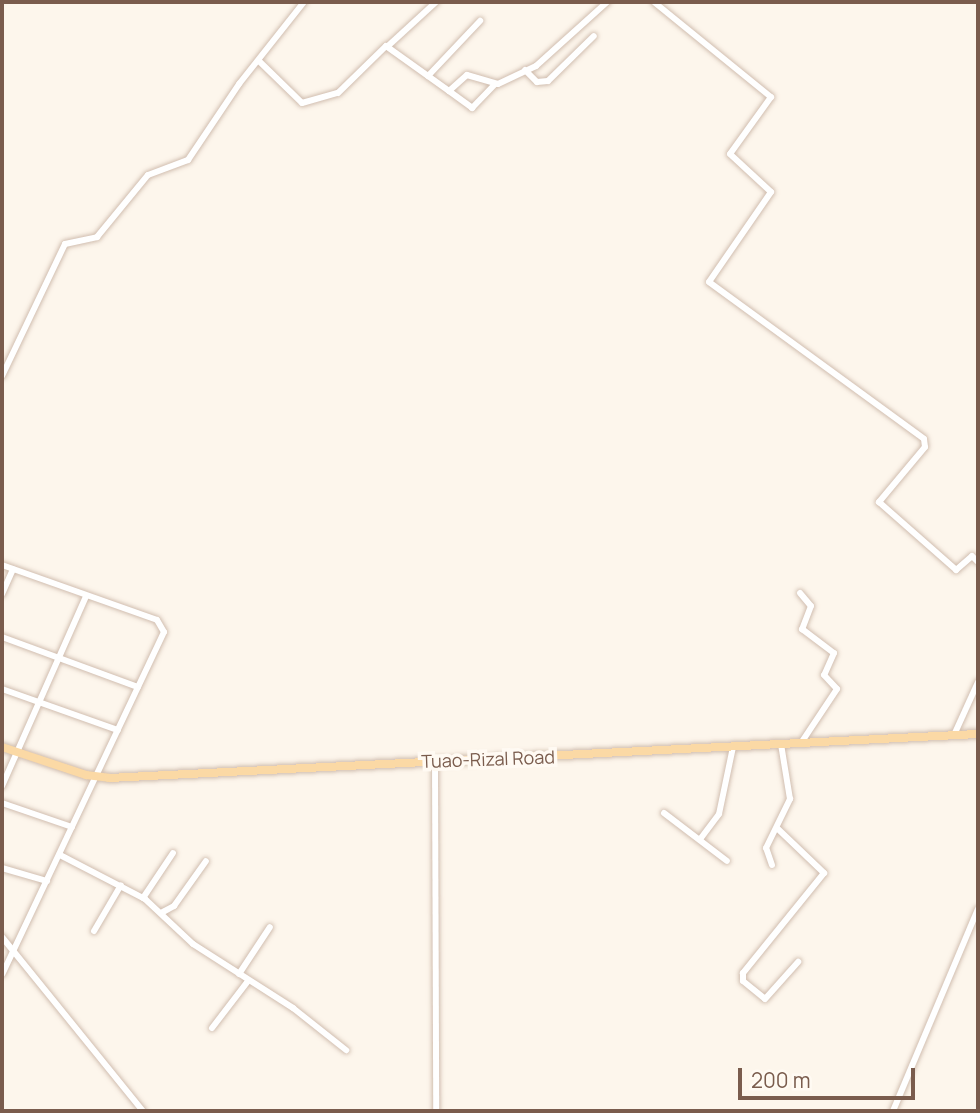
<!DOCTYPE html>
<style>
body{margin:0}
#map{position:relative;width:980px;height:1113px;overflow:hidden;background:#fdf6ec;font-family:Manrope,sans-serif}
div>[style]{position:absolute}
.roads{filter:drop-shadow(0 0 2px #d1beb0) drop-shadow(0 0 2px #d1beb0)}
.minor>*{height:6px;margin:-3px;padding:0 3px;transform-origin:3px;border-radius:3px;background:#fff}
.major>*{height:8px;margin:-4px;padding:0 4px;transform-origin:4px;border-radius:4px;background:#fbd9a5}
span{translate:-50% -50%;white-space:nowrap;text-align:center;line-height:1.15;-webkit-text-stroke:7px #fffaf3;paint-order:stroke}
.street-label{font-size:18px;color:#7a5c4d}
.frame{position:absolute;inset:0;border:4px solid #7a5c4d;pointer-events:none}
.scale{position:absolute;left:738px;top:1068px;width:177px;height:32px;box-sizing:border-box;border:4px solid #7a5c4d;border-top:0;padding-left:9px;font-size:21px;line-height:24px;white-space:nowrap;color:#7a5c4d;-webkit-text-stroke:5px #fffaf3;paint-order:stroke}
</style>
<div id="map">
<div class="roads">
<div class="minor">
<i style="left:654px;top:2px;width:151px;rotate:39.1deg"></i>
<i style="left:771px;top:97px;width:70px;rotate:125.7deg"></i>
<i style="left:730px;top:154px;width:56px;rotate:42.8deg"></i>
<i style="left:771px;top:192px;width:109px;rotate:124.6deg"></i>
<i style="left:709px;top:282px;width:266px;rotate:36.1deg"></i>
<i style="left:924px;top:439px;width:8px;rotate:83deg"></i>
<i style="left:925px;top:447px;width:72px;rotate:129.9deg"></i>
<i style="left:879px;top:502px;width:103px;rotate:41.4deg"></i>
<i style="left:956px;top:570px;width:21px;rotate:-41deg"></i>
<i style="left:972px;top:556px;width:8px;rotate:45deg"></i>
<i style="left:388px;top:46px;width:65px;rotate:-42.5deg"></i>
<i style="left:259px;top:61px;width:60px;rotate:44.3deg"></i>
<i style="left:302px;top:103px;width:37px;rotate:-16deg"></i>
<i style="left:338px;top:93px;width:67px;rotate:-44.4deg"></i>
<i style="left:386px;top:46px;width:77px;rotate:35.5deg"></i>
<i style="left:449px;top:91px;width:24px;rotate:-42deg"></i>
<i style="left:467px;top:75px;width:32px;rotate:16deg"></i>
<i style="left:498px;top:84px;width:42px;rotate:-25.3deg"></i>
<i style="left:536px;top:66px;width:96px;rotate:-42deg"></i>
<i style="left:525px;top:70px;width:17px;rotate:45deg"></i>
<i style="left:537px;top:82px;width:11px;rotate:-5deg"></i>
<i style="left:548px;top:81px;width:64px;rotate:-44.4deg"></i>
<i style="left:428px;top:76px;width:76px;rotate:-46.6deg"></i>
<i style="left:449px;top:91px;width:29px;rotate:36deg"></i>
<i style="left:472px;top:108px;width:33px;rotate:-46deg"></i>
<i style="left:2px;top:376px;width:146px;rotate:-64.5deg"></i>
<i style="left:65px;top:244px;width:33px;rotate:-12deg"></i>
<i style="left:97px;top:237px;width:80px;rotate:-50.6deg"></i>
<i style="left:148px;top:175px;width:43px;rotate:-20.6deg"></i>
<i style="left:188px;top:160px;width:92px;rotate:-56.1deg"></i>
<i style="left:239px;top:84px;width:105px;rotate:-51.6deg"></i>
<i style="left:2px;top:565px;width:164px;rotate:19.5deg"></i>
<i style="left:157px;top:620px;width:14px;rotate:60deg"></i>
<i style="left:164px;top:632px;width:378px;rotate:115.3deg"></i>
<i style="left:800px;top:593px;width:17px;rotate:50deg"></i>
<i style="left:811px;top:606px;width:25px;rotate:111deg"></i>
<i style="left:802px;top:629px;width:40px;rotate:37deg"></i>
<i style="left:834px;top:653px;width:24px;rotate:114deg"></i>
<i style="left:824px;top:675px;width:19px;rotate:47deg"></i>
<i style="left:837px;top:689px;width:65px;rotate:123.7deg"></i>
<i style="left:2px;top:594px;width:27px;rotate:-66deg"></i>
<i style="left:2px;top:637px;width:145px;rotate:20.2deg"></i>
<i style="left:2px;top:689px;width:123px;rotate:19.5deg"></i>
<i style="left:954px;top:735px;width:58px;rotate:-65.6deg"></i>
<i style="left:435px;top:760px;width:351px;rotate:89.8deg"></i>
<i style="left:2px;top:786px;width:208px;rotate:-66.1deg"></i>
<i style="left:2px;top:803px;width:74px;rotate:18.9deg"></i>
<i style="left:664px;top:813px;width:79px;rotate:37.3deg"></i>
<i style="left:778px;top:829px;width:64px;rotate:43.7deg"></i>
<i style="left:824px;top:873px;width:129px;rotate:129deg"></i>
<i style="left:743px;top:973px;width:8px;rotate:90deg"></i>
<i style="left:743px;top:981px;width:28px;rotate:39deg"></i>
<i style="left:765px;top:999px;width:50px;rotate:-48.3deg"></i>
<i style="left:701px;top:838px;width:30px;rotate:-53deg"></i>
<i style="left:719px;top:814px;width:68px;rotate:-78.2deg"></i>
<i style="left:60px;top:855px;width:96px;rotate:27.4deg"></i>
<i style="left:145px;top:899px;width:66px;rotate:43.2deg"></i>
<i style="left:193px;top:944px;width:119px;rotate:32.6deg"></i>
<i style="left:293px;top:1008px;width:68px;rotate:38.4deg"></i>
<i style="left:772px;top:865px;width:18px;rotate:-109deg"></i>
<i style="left:766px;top:848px;width:55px;rotate:-63.9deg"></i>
<i style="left:790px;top:799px;width:56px;rotate:-99.3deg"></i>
<i style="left:2px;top:868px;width:47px;rotate:16.1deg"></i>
<i style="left:143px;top:898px;width:54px;rotate:-56.3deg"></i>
<i style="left:161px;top:913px;width:15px;rotate:-28deg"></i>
<i style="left:174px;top:906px;width:55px;rotate:-54.6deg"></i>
<i style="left:94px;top:931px;width:53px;rotate:-59.6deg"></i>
<i style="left:2px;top:937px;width:224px;rotate:51deg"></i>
<i style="left:239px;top:974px;width:56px;rotate:-56.6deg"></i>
<i style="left:212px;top:1028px;width:59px;rotate:-52.5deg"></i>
<i style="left:893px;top:1111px;width:219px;rotate:-67.2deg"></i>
</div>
<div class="major">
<i style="left:2px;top:747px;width:89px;rotate:18.4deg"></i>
<i style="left:86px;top:775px;width:23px;rotate:7deg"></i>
<i style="left:109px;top:778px;width:870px;rotate:-2.9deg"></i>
</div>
</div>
<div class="street-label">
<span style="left:488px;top:759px;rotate:-2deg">Tuao-Rizal Road</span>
</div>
<div class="frame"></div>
<div class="scale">200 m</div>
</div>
